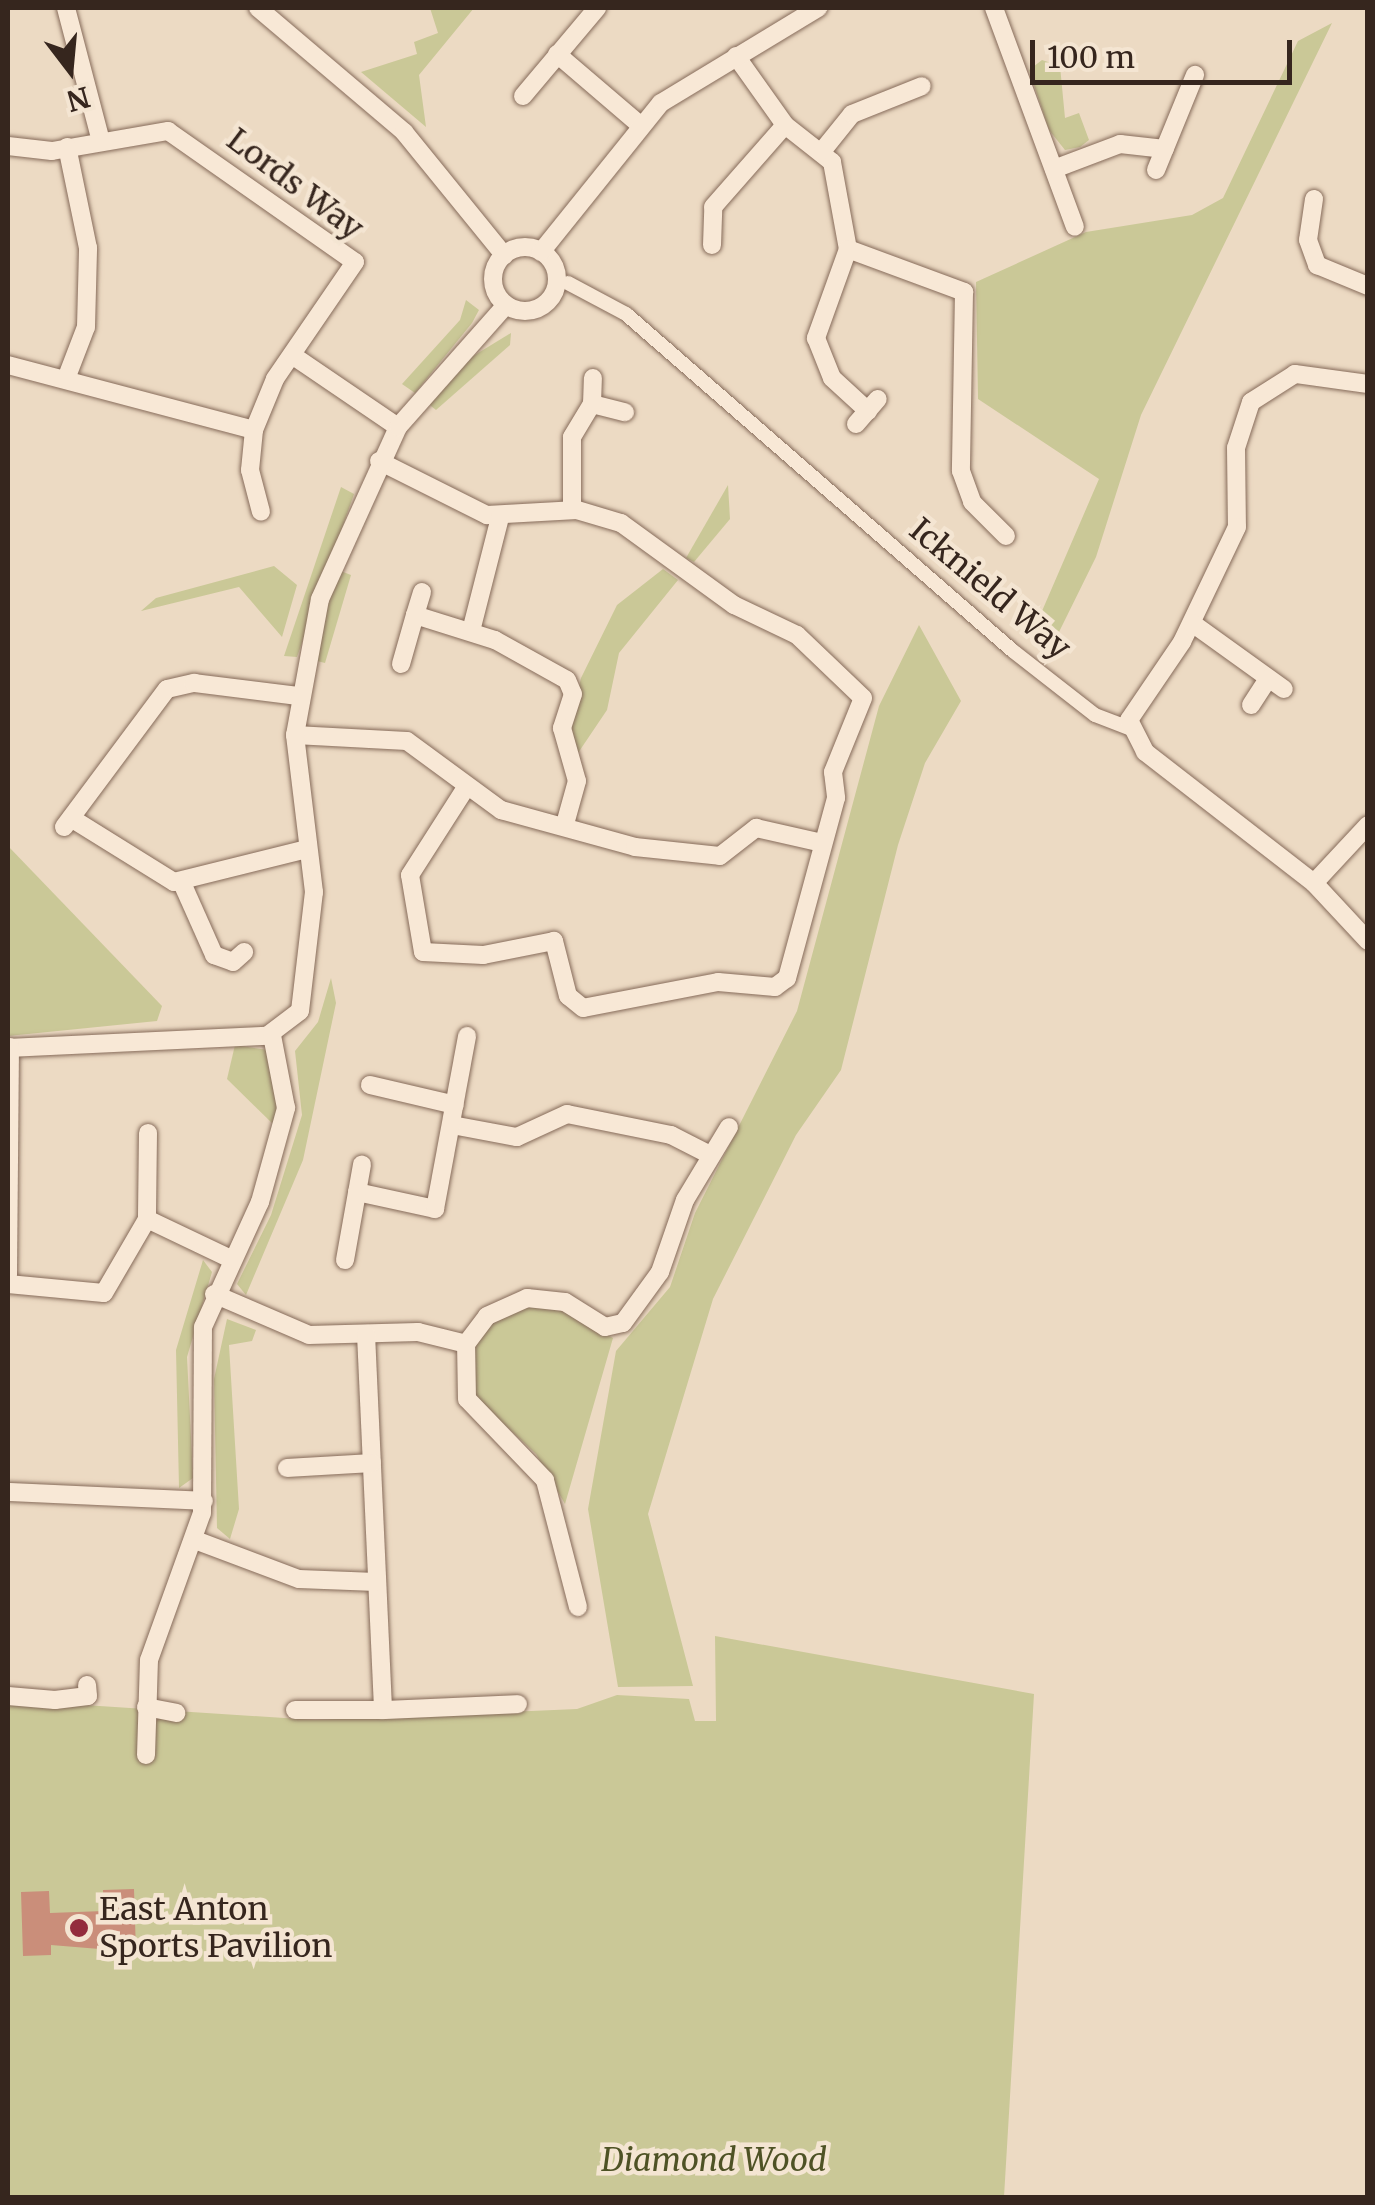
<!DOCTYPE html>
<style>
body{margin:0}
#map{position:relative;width:1375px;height:2205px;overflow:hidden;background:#ecdac3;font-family:Merriweather,serif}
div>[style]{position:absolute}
.green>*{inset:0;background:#cac897}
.building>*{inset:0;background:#ca8e7a}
.roads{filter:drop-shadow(0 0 2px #866b5a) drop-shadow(0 0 2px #866b5a)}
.pedestrian>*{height:14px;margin:-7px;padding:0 7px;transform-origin:7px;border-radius:7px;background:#f8e8d6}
.minor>*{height:18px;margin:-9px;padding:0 9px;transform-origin:9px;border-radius:9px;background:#f8e8d6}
.minor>.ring{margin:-9px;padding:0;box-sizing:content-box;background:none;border:18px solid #f8e8d6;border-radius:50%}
.dots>*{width:28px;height:28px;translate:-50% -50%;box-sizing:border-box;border:5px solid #f4e5d2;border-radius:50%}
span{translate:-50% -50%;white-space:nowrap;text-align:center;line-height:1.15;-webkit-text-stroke:9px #f4e5d2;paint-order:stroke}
.street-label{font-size:32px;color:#36261e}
.poi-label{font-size:32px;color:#36261e}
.left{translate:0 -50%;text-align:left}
.park-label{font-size:32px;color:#4e5225;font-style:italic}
.frame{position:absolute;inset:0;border:10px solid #36261e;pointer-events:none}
.north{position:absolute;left:20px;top:20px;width:100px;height:100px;-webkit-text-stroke:8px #f4e5d2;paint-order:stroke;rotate:164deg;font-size:28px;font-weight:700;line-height:40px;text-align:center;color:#36261e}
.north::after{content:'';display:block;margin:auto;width:35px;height:45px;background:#36261e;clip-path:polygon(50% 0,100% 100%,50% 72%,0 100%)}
.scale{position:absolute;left:1030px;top:40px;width:262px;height:45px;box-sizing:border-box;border:5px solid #36261e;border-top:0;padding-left:12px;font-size:30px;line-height:35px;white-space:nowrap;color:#36261e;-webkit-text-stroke:8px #f4e5d2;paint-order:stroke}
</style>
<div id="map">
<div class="green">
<i style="clip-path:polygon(430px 8px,474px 8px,419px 75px,426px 127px,361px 72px,417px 54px,414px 42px,438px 33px)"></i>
<i style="clip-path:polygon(1332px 23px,1141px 415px,1096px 557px,1059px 632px,1039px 618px,1099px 479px,978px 399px,976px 282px,1086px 232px,1192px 215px,1223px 198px,1298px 41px)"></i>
<i style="clip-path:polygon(1042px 60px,1060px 66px,1065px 118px,1079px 113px,1089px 140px,1080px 147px,1065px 150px,1049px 130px,1029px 70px)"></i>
<i style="clip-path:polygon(466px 300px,479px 310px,472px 323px,415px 393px,402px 384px,460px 320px)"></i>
<i style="clip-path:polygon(511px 333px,510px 345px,436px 410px,426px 402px,465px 361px)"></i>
<i style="clip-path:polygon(728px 485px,730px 519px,694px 562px,686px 558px)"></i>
<i style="clip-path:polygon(341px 487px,354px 494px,297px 657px,284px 656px)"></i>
<i style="clip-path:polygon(274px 566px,297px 585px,282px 637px,239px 587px,141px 611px,156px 598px)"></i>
<i style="clip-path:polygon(663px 569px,678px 580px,619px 653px,607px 710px,578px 753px,569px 730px,581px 678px,617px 605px)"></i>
<i style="clip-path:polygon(338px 570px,351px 575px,325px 663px,313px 660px)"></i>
<i style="clip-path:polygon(919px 625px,961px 701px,925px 763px,898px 845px,841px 1070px,796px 1135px,713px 1299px,648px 1514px,693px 1686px,618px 1687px,588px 1509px,616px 1351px,670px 1287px,695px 1213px,797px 1011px,879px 706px)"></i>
<i style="clip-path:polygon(8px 846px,162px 1006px,157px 1021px,8px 1036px)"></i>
<i style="clip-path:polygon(331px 978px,336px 1003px,303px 1160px,246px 1295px,237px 1284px,271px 1215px,302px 1115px,295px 1051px,318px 1022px)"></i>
<i style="clip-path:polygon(235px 1045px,268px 1050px,281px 1086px,276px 1127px,227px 1079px)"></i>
<i style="clip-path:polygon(203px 1260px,212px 1272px,187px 1357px,193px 1478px,179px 1488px,176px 1350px)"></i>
<i style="clip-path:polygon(547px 1303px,613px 1338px,565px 1504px,536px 1454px,474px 1396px,470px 1355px,482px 1330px,503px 1312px)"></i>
<i style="clip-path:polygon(227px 1319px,256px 1330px,252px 1341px,229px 1345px,239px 1509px,230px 1539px,217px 1528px,214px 1379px)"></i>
<i style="clip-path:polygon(715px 1636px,1034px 1694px,1004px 2197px,8px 2197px,8px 1700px,315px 1720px,577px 1709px,617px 1695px,689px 1699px,695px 1721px,716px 1721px)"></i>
</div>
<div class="building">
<i style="clip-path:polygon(134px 1889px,136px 1952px,51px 1945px,51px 1955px,23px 1956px,21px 1892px,49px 1891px,50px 1913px,104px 1911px,103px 1890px)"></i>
</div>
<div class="roads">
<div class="pedestrian">
<i style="left:568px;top:283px;width:66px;rotate:28.1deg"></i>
<i style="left:626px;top:314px;width:513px;rotate:41.05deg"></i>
<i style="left:1013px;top:651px;width:104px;rotate:38deg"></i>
<i style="left:1095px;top:715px;width:36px;rotate:21deg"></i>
</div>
<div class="minor">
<i style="left:66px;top:8px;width:134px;rotate:75.3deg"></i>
<i style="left:258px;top:8px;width:192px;rotate:40.3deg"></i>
<i style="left:404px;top:132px;width:159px;rotate:50.9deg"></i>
<i style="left:994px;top:8px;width:233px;rotate:69.7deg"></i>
<i style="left:557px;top:54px;width:109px;rotate:40.5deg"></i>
<i style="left:736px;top:56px;width:85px;rotate:54.6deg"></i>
<i style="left:785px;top:125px;width:60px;rotate:38.2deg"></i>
<i style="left:832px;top:162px;width:88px;rotate:79.6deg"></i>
<i style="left:848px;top:249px;width:124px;rotate:20.3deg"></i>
<i style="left:964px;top:292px;width:179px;rotate:91deg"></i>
<i style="left:961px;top:471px;width:33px;rotate:70deg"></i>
<i style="left:972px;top:502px;width:48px;rotate:45deg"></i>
<i style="left:523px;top:96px;width:115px;rotate:-49.9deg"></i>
<i style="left:8px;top:146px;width:44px;rotate:6.5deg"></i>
<i style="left:52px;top:151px;width:118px;rotate:-9.8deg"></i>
<i style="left:168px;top:131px;width:228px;rotate:35deg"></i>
<i style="left:355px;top:262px;width:142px;rotate:124.4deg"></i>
<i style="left:275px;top:379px;width:55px;rotate:112.4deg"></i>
<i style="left:254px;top:430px;width:254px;rotate:-165.2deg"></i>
<i style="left:823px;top:150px;width:46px;rotate:-51.1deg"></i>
<i style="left:852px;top:114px;width:75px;rotate:-21.8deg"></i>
<i style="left:1054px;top:169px;width:71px;rotate:-20.7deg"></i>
<i style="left:1120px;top:144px;width:45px;rotate:6.3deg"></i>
<i style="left:1156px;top:170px;width:103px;rotate:-67.7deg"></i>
<i style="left:1314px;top:199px;width:41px;rotate:98.3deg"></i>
<i style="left:1308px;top:240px;width:27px;rotate:70deg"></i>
<i style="left:1317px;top:265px;width:55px;rotate:22.4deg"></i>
<i style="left:712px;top:245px;width:38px;rotate:-88deg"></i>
<i style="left:713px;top:207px;width:109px;rotate:-48.7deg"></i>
<i class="ring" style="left:493px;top:247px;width:46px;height:46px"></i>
<i style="left:848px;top:249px;width:95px;rotate:109.8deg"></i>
<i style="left:816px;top:338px;width:43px;rotate:68.2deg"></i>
<i style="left:832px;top:378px;width:49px;rotate:42.5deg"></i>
<i style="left:541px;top:252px;width:191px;rotate:-51.2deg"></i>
<i style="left:661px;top:103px;width:184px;rotate:-31.2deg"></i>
<i style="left:292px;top:355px;width:128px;rotate:34.2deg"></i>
<i style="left:66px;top:379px;width:56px;rotate:-69deg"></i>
<i style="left:86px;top:327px;width:79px;rotate:-88.5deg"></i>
<i style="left:88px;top:248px;width:103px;rotate:-101.7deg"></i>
<i style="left:1368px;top:384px;width:74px;rotate:-172.2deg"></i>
<i style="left:1295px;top:374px;width:52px;rotate:147.5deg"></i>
<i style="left:1251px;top:402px;width:48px;rotate:108.1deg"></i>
<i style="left:1236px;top:448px;width:79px;rotate:89.3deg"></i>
<i style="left:1237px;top:527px;width:127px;rotate:115.6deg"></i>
<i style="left:1182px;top:642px;width:94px;rotate:124.2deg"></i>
<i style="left:1129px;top:720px;width:36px;rotate:63deg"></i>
<i style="left:1145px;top:752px;width:214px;rotate:37.8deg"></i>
<i style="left:1314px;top:883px;width:79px;rotate:47deg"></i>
<i style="left:592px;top:404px;width:34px;rotate:14deg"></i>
<i style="left:856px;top:424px;width:33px;rotate:-49deg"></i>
<i style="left:254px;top:430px;width:40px;rotate:95.7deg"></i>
<i style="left:250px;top:470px;width:43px;rotate:75.3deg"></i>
<i style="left:379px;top:461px;width:121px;rotate:26.6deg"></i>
<i style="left:487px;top:515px;width:90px;rotate:-3.2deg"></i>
<i style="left:577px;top:510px;width:46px;rotate:16.5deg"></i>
<i style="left:621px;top:523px;width:140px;rotate:36deg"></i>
<i style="left:734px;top:605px;width:70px;rotate:25.5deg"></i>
<i style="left:797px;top:635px;width:91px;rotate:43.7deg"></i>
<i style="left:863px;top:698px;width:80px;rotate:112.1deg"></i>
<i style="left:833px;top:772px;width:26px;rotate:83deg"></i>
<i style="left:836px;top:798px;width:187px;rotate:105.2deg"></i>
<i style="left:787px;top:978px;width:15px;rotate:143deg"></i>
<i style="left:775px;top:987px;width:57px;rotate:-175deg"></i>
<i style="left:718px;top:982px;width:137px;rotate:169.1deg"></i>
<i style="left:583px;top:1008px;width:19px;rotate:-141deg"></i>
<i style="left:568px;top:996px;width:57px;rotate:-104.3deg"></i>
<i style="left:554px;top:941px;width:72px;rotate:168.8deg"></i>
<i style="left:483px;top:955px;width:60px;rotate:-177.1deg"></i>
<i style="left:423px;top:952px;width:78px;rotate:-99.6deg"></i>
<i style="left:410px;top:875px;width:102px;rotate:-57.4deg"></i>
<i style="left:572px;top:510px;width:73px;rotate:-90deg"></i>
<i style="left:572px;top:437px;width:39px;rotate:-59deg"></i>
<i style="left:592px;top:404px;width:26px;rotate:-88deg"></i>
<i style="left:415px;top:615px;width:24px;rotate:-73deg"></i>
<i style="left:1192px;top:623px;width:113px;rotate:35.7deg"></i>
<i style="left:471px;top:631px;width:118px;rotate:-75.7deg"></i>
<i style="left:401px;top:664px;width:51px;rotate:-74.1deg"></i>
<i style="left:415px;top:615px;width:84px;rotate:17.4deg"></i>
<i style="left:495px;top:640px;width:82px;rotate:29.1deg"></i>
<i style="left:567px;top:680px;width:15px;rotate:67deg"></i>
<i style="left:573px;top:694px;width:36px;rotate:108deg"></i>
<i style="left:562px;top:728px;width:55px;rotate:74.2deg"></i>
<i style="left:577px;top:781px;width:45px;rotate:105.6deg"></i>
<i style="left:1251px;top:705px;width:31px;rotate:-57deg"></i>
<i style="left:295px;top:735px;width:112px;rotate:3.1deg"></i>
<i style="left:407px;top:741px;width:117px;rotate:36.3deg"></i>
<i style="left:501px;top:810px;width:139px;rotate:15.4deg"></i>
<i style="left:635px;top:847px;width:85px;rotate:6deg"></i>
<i style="left:720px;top:856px;width:46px;rotate:-37.9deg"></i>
<i style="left:756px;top:828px;width:68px;rotate:12.8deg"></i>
<i style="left:71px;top:818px;width:121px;rotate:31.9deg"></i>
<i style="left:174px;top:882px;width:137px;rotate:-13.9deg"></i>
<i style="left:64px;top:827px;width:172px;rotate:-53.3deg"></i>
<i style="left:167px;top:689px;width:28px;rotate:-13deg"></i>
<i style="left:194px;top:683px;width:106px;rotate:7.1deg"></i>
<i style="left:182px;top:883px;width:79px;rotate:66deg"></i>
<i style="left:214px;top:955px;width:20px;rotate:20deg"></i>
<i style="left:233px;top:962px;width:15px;rotate:-42deg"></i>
<i style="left:1314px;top:883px;width:79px;rotate:-47deg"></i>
<i style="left:8px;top:1048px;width:259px;rotate:-2.7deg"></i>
<i style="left:267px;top:1036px;width:41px;rotate:-37.1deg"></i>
<i style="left:300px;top:1011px;width:120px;rotate:-83.3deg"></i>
<i style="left:314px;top:892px;width:158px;rotate:-96.9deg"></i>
<i style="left:295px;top:735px;width:138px;rotate:-79.6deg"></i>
<i style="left:320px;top:599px;width:189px;rotate:-65.6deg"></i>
<i style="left:398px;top:427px;width:163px;rotate:-48.5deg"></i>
<i style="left:370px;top:1085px;width:87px;rotate:13.2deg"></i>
<i style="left:452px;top:1125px;width:66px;rotate:10.5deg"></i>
<i style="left:517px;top:1137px;width:55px;rotate:-24.7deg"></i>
<i style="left:567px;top:1114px;width:106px;rotate:11.4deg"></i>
<i style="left:671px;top:1135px;width:44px;rotate:27.1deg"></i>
<i style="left:148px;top:1133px;width:86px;rotate:90.7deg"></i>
<i style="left:147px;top:1219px;width:95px;rotate:25.5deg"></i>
<i style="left:357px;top:1192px;width:80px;rotate:12.3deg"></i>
<i style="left:435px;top:1209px;width:176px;rotate:-79.5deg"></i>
<i style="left:345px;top:1260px;width:97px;rotate:-79.9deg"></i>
<i style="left:8px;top:1275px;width:228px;rotate:-89.5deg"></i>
<i style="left:8px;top:1284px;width:96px;rotate:5.4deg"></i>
<i style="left:104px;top:1293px;width:86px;rotate:-59.8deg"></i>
<i style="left:214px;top:1294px;width:103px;rotate:23.3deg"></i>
<i style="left:309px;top:1335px;width:109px;rotate:-1.6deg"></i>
<i style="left:418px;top:1332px;width:49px;rotate:14deg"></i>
<i style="left:366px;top:1334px;width:376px;rotate:87.4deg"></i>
<i style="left:383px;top:1710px;width:135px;rotate:-2.5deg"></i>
<i style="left:287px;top:1468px;width:85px;rotate:-3.4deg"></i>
<i style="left:8px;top:1492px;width:196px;rotate:2.6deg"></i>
<i style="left:195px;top:1540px;width:111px;rotate:20.6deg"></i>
<i style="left:299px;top:1579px;width:77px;rotate:2.2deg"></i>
<i style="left:578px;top:1607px;width:131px;rotate:-104.6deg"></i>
<i style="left:545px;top:1480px;width:112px;rotate:-133.9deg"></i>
<i style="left:467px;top:1399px;width:55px;rotate:-91deg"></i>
<i style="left:466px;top:1344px;width:35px;rotate:-53deg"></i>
<i style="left:487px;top:1316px;width:44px;rotate:-24.2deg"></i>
<i style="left:527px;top:1298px;width:38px;rotate:6deg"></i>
<i style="left:565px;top:1302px;width:47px;rotate:32deg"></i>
<i style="left:605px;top:1327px;width:18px;rotate:-13deg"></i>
<i style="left:623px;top:1323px;width:63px;rotate:-54deg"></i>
<i style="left:660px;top:1272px;width:76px;rotate:-70.9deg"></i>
<i style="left:685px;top:1200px;width:85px;rotate:-58.9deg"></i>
<i style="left:8px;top:1696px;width:47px;rotate:4.9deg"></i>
<i style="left:55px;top:1700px;width:33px;rotate:-7deg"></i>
<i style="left:88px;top:1696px;width:11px;rotate:-95deg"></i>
<i style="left:146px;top:1707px;width:31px;rotate:11deg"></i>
<i style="left:295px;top:1710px;width:88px"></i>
<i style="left:146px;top:1755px;width:95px;rotate:-88.2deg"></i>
<i style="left:149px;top:1660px;width:156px;rotate:-70.2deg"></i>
<i style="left:202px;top:1513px;width:186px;rotate:-89.7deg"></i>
<i style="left:203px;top:1327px;width:137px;rotate:-65.5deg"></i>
<i style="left:260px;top:1202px;width:98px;rotate:-74.5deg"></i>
<i style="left:286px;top:1108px;width:74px;rotate:-100.9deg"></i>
</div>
</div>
<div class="dots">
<i style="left:79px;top:1928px;background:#932c3d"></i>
</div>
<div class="street-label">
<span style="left:295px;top:184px;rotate:37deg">Lords Way</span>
<span style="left:990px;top:589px;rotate:40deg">Icknield Way</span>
</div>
<div class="poi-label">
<span class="left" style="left:99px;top:1928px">East Anton<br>Sports Pavilion</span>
</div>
<div class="park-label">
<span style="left:714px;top:2160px">Diamond Wood</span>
</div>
<div class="frame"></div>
<div class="north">N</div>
<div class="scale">100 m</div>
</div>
